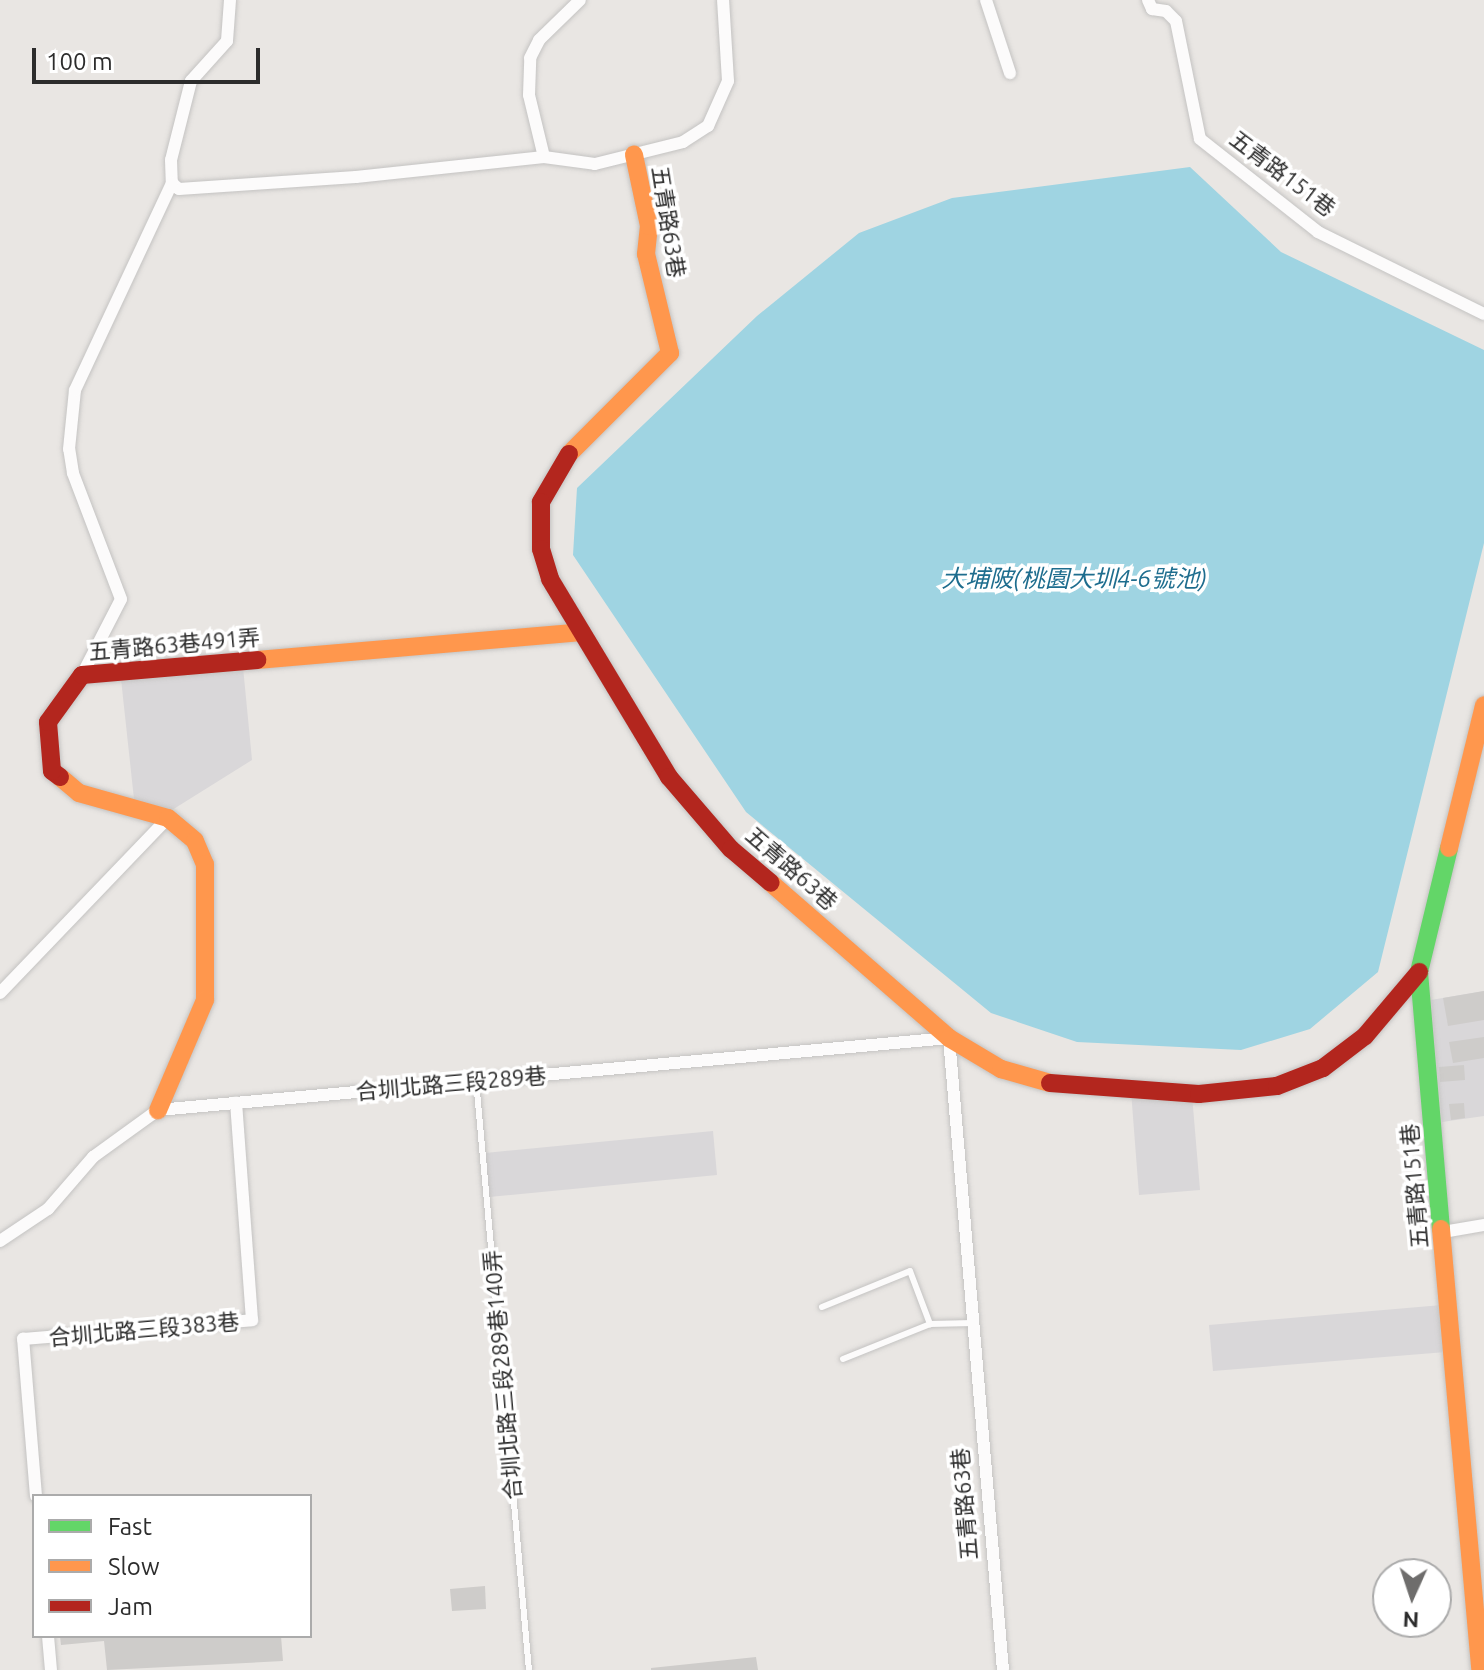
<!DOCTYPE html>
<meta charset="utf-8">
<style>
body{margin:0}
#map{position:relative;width:1484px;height:1670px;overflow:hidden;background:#e9e6e3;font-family:Ubuntu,"Noto Sans TC",sans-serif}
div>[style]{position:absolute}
.industrial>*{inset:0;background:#d9d7d9}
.water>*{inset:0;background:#9fd4e2}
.building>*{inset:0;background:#ceccca}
.roads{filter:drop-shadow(0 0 2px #c4c3c2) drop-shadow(0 0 2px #c4c3c2)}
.lane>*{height:6px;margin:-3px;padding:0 3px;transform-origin:3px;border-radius:3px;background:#fcfbfb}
.street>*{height:12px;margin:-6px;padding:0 6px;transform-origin:6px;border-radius:6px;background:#fcfbfb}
.fast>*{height:18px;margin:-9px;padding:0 9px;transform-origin:9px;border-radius:9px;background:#63d668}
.slow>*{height:18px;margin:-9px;padding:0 9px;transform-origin:9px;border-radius:9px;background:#ff974d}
.jam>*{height:18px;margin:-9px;padding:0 9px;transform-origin:9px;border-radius:9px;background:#b3261e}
span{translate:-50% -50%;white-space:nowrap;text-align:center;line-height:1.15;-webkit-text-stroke:7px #fff;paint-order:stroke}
.street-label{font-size:22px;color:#2c2c2c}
.water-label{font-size:24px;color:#1e6d8e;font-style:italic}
.legend{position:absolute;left:32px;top:1494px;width:280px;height:144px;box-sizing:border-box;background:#fff;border:2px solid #ababab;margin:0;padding:10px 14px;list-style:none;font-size:24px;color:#2c2c2c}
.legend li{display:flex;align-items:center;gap:16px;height:40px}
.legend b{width:40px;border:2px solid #ababab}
.north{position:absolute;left:1372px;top:1558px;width:80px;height:80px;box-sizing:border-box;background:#fff;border:2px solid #ababab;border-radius:50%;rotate:183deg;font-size:22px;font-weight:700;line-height:32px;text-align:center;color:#2c2c2c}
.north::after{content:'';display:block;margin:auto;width:28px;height:36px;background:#6e6d6c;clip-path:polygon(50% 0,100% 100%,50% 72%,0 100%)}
.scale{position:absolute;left:32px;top:48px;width:228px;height:36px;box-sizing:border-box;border:4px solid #2c2c2c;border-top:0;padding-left:10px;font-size:24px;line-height:28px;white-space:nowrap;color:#2c2c2c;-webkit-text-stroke:6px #fff;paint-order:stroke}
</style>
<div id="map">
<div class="industrial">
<i style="clip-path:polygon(243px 667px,252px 760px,172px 810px,134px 799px,121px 679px)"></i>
<i style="clip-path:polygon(1484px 991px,1484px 1116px,1442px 1122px,1431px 1000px)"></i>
<i style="clip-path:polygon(1131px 1091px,1192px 1095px,1200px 1190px,1139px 1195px)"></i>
<i style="clip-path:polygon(713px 1131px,717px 1175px,489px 1197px,485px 1153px)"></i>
<i style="clip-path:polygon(1442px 1305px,1446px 1352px,1213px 1371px,1209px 1325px)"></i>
</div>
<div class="water">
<i style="clip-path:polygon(1190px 167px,1281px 252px,1484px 350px,1484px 543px,1378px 972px,1310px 1029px,1241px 1050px,1077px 1042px,991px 1013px,746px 812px,573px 555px,577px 488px,757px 316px,859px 233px,952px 198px)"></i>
</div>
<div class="building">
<i style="clip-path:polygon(1484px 991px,1484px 1020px,1448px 1026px,1443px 998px)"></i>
<i style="clip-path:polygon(1484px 1037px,1484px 1058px,1453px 1063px,1449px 1042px)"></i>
<i style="clip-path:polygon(1464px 1065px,1465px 1080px,1440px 1082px,1439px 1067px)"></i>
<i style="clip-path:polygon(1464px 1103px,1465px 1118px,1451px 1120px,1449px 1104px)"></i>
<i style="clip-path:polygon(485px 1586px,486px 1609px,452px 1611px,450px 1589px)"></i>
<i style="clip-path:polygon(60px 1636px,281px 1636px,283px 1661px,107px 1670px,104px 1641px,61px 1645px)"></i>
<i style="clip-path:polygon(756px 1657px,758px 1670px,651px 1670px,651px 1668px)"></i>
</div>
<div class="roads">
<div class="lane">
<i style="left:476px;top:1080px;width:592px;rotate:84.87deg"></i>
<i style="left:822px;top:1307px;width:95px;rotate:-22.2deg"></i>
<i style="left:910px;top:1271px;width:57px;rotate:69.3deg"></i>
<i style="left:843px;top:1359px;width:94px;rotate:-21.9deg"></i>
<i style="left:930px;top:1324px;width:43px;rotate:-1.3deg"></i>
</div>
<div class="street">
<i style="left:230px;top:0;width:41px;rotate:94.2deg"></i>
<i style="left:227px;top:41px;width:54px;rotate:132deg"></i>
<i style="left:191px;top:81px;width:81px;rotate:104.2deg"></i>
<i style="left:171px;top:160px;width:23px;rotate:88deg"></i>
<i style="left:172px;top:183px;width:9px;rotate:41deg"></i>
<i style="left:179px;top:189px;width:177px;rotate:-3.9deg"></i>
<i style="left:356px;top:177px;width:189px;rotate:-6.1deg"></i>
<i style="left:544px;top:157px;width:51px;rotate:7.8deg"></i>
<i style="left:595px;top:164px;width:91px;rotate:-14deg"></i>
<i style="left:683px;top:142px;width:30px;rotate:-33deg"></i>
<i style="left:708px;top:126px;width:49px;rotate:-66deg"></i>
<i style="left:728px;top:81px;width:81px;rotate:-93.5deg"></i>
<i style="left:986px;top:0;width:77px;rotate:71.8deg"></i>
<i style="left:1148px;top:0;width:10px;rotate:66deg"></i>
<i style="left:1152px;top:9px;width:14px;rotate:8deg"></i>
<i style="left:1166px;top:11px;width:14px;rotate:45deg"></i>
<i style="left:1176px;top:21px;width:120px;rotate:78.5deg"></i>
<i style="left:1200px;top:139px;width:150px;rotate:38.2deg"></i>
<i style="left:1318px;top:232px;width:185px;rotate:26.3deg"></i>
<i style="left:544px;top:157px;width:64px;rotate:-103.6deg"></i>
<i style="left:529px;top:95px;width:37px;rotate:-88deg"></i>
<i style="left:530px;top:58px;width:20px;rotate:-63deg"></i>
<i style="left:539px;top:40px;width:57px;rotate:-44.3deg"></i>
<i style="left:82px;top:675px;width:85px;rotate:-62.8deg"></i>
<i style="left:121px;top:599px;width:135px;rotate:-110.9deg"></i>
<i style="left:73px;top:473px;width:24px;rotate:-99deg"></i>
<i style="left:69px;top:449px;width:59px;rotate:-84.2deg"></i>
<i style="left:75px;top:390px;width:229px;rotate:-64.9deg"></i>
<i style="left:0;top:993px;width:243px;rotate:-46.2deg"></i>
<i style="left:1443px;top:1232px;width:42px;rotate:-9.7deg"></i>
<i style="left:0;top:1241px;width:58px;rotate:-33.7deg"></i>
<i style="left:48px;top:1209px;width:69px;rotate:-49.1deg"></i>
<i style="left:93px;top:1157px;width:80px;rotate:-35.9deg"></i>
<i style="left:158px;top:1110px;width:794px;rotate:-5.2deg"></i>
<i style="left:949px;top:1038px;width:634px;rotate:85.12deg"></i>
<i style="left:36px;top:1496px;width:158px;rotate:-94.7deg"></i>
<i style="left:23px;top:1339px;width:230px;rotate:-4.7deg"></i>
<i style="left:252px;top:1320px;width:218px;rotate:-94.2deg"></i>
<i style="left:48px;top:1636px;width:34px;rotate:85deg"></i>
</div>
<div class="fast">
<i style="left:1441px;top:1229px;width:258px;rotate:-94.9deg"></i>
<i style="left:1419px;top:972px;width:128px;rotate:-76.4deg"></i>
</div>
<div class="slow">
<i style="left:569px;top:454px;width:143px;rotate:-45deg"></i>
<i style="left:670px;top:353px;width:102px;rotate:-103.6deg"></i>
<i style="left:646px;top:254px;width:28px;rotate:-84deg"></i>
<i style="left:649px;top:226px;width:73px;rotate:-101.9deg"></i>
<i style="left:257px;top:660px;width:326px;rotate:-4.9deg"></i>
<i style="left:60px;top:777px;width:25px;rotate:40deg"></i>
<i style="left:79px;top:793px;width:92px;rotate:15.7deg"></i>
<i style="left:168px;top:818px;width:35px;rotate:40deg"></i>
<i style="left:195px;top:841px;width:25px;rotate:67deg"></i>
<i style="left:205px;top:864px;width:136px;rotate:90deg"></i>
<i style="left:205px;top:1000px;width:120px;rotate:113.1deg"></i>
<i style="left:1449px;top:848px;width:147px;rotate:-76.2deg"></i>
<i style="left:771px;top:883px;width:236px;rotate:41deg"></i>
<i style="left:949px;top:1038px;width:61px;rotate:30.8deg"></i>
<i style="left:1001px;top:1069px;width:51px;rotate:15.9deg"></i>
<i style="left:1441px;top:1229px;width:443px;rotate:84.9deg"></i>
</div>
<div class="jam">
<i style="left:569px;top:454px;width:56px;rotate:120.3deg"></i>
<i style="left:541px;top:502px;width:47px;rotate:90deg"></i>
<i style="left:541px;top:549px;width:31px;rotate:73deg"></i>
<i style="left:550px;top:579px;width:231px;rotate:59deg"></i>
<i style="left:669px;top:777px;width:95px;rotate:49.3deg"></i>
<i style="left:731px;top:849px;width:52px;rotate:40.4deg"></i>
<i style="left:60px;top:777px;width:10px;rotate:-143deg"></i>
<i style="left:52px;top:771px;width:49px;rotate:-94.7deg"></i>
<i style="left:48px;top:722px;width:58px;rotate:-54.1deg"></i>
<i style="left:82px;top:675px;width:176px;rotate:-4.9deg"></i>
<i style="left:1050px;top:1083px;width:149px;rotate:4.2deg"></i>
<i style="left:1199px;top:1094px;width:78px;rotate:-5.9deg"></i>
<i style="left:1277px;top:1086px;width:49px;rotate:-21.4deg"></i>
<i style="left:1323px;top:1068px;width:53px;rotate:-37.3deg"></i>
<i style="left:1365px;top:1036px;width:84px;rotate:-49.8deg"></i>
</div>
</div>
<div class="street-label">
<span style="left:1283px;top:173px;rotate:37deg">五青路151巷</span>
<span style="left:669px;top:222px;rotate:81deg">五青路63巷</span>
<span style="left:174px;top:644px;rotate:-5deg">五青路63巷491弄</span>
<span style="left:792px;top:868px;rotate:41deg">五青路63巷</span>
<span style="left:451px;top:1083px;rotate:-5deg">合圳北路三段289巷</span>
<span style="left:1414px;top:1186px;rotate:-95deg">五青路151巷</span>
<span style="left:144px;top:1329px;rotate:-5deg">合圳北路三段383巷</span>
<span style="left:502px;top:1375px;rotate:-95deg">合圳北路三段289巷140弄</span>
<span style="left:964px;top:1504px;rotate:-95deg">五青路63巷</span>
</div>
<div class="water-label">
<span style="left:1074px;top:579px">大埔陂(桃園大圳4-6號池)</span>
</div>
<ul class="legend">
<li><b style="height:10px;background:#63d668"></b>Fast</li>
<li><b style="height:10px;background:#ff974d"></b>Slow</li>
<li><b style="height:10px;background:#b3261e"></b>Jam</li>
</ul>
<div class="north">N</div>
<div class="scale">100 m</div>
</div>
